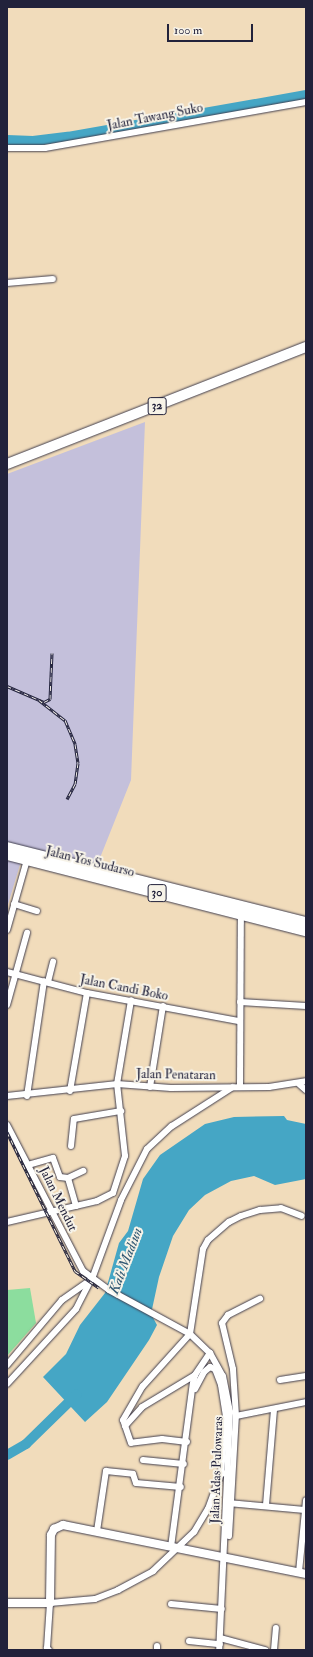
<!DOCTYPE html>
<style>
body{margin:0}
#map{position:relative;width:313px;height:1657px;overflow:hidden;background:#f1dcbb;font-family:"IM FELL Double Pica",serif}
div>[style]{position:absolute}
.industrial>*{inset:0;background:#c4c0db}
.green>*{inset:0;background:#8cdd9e}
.water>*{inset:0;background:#45a6c5}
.river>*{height:10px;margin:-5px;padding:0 5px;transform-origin:5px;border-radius:5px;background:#45a6c5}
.roads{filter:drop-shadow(0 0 1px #413e4e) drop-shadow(0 0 1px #413e4e)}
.minor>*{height:6px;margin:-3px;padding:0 3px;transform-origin:3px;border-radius:3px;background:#fff}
.tertiary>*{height:8px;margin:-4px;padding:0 4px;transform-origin:4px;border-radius:4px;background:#fff}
.trunk>*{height:10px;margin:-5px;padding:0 5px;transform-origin:5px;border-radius:5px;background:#fff}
.rail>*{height:3px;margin-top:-1.5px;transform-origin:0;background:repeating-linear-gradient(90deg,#f7f3e8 0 4.5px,#22223b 0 9px);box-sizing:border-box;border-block:1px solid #22223b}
span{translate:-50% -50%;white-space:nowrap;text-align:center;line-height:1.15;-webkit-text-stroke:4px #f7f3e8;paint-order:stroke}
.shield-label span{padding:1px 3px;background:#f7f3e8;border:1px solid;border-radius:3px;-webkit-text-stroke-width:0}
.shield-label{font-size:12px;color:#22223b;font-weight:700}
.street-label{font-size:13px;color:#22223b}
.water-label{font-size:14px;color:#305772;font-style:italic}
.frame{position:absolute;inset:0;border:8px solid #22223b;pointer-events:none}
.scale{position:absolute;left:167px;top:24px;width:86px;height:18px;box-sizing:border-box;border:2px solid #22223b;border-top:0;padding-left:5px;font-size:12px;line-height:14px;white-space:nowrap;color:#22223b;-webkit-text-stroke:3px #f7f3e8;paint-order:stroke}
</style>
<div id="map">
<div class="industrial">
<i style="clip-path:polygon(145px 422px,131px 780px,96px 868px,25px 848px,7px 908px,7px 474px)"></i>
</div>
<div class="green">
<i style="clip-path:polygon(30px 1288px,36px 1323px,7px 1356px,7px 1290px)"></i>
</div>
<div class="water">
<i style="clip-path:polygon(284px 1116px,287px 1120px,306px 1124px,306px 1179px,275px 1185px,254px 1176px,231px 1181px,205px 1195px,189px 1210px,173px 1236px,159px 1277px,151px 1314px,157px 1325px,149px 1340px,107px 1402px,85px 1422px,43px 1377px,66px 1354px,80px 1325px,105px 1293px,119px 1243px,128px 1231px,143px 1179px,160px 1155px,205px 1124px,234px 1117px)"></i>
</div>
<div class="river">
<i style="left:7px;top:140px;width:26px;rotate:2deg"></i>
<i style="left:33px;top:141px;width:35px;rotate:-7deg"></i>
<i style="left:68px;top:137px;width:242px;rotate:-10deg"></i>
<i style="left:7px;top:1455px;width:22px;rotate:-30deg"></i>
<i style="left:26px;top:1444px;width:71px;rotate:-44.4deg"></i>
</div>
<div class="roads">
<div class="minor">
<i style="left:7px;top:148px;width:38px"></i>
<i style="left:45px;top:148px;width:265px;rotate:-10deg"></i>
<i style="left:7px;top:283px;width:46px;rotate:-5deg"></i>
<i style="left:14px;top:904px;width:24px;rotate:17deg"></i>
<i style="left:7px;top:930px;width:73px;rotate:-74.1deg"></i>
<i style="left:7px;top:972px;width:83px;rotate:14.7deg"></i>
<i style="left:87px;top:993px;width:154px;rotate:10.5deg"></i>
<i style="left:48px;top:982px;width:21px;rotate:-76deg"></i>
<i style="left:240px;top:1002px;width:66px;rotate:3.5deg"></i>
<i style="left:7px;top:1005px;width:75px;rotate:-74.5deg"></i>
<i style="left:299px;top:1084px;width:9px;rotate:41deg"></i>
<i style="left:240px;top:1086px;width:170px;rotate:-89.7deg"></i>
<i style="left:150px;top:1087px;width:82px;rotate:-80.9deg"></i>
<i style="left:70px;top:1091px;width:99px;rotate:-80.2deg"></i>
<i style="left:7px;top:1096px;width:111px;rotate:-6.2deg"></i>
<i style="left:117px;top:1084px;width:54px;rotate:4.2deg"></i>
<i style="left:171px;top:1088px;width:98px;rotate:-0.6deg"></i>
<i style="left:269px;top:1087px;width:37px;rotate:-9deg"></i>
<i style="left:27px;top:1096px;width:116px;rotate:-81.6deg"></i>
<i style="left:7px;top:1125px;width:165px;rotate:62.5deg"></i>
<i style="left:83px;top:1271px;width:32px;rotate:36deg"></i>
<i style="left:109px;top:1290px;width:92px;rotate:28.5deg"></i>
<i style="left:190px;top:1334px;width:28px;rotate:44deg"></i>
<i style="left:210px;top:1353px;width:26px;rotate:61deg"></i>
<i style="left:223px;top:1376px;width:37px;rotate:79deg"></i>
<i style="left:230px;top:1412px;width:238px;rotate:92.6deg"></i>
<i style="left:71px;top:1146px;width:27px;rotate:-84deg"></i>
<i style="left:74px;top:1119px;width:48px;rotate:-9.7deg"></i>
<i style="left:28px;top:1165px;width:26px;rotate:-16deg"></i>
<i style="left:53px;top:1158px;width:20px;rotate:70deg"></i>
<i style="left:60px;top:1177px;width:8px;rotate:7deg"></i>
<i style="left:76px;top:1206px;width:29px;rotate:-106deg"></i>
<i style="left:68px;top:1178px;width:17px;rotate:-25deg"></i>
<i style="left:7px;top:1222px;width:92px;rotate:-13.1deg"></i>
<i style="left:97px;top:1201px;width:18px;rotate:-27deg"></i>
<i style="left:113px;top:1193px;width:39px;rotate:-72deg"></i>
<i style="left:125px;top:1156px;width:72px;rotate:-96.3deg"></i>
<i style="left:117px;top:1084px;width:85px;rotate:-80.5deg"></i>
<i style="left:7px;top:1365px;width:85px;rotate:-49.8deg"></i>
<i style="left:62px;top:1300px;width:37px;rotate:-35deg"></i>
<i style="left:92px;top:1279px;width:84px;rotate:-69.8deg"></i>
<i style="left:121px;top:1200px;width:57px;rotate:-63deg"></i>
<i style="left:147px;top:1149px;width:34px;rotate:-43deg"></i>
<i style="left:172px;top:1126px;width:72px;rotate:-32.6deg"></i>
<i style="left:280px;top:1380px;width:26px;rotate:-9deg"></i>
<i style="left:7px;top:1384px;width:102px;rotate:-47.4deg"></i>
<i style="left:76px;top:1309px;width:31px;rotate:-63deg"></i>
<i style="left:195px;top:1389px;width:19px;rotate:-62deg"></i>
<i style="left:204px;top:1372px;width:8px;rotate:-40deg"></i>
<i style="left:210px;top:1367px;width:5px;rotate:22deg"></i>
<i style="left:215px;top:1369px;width:17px;rotate:69deg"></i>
<i style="left:221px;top:1385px;width:30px;rotate:81deg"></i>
<i style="left:226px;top:1415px;width:58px;rotate:94.9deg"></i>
<i style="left:236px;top:1416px;width:71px;rotate:-11.3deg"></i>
<i style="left:125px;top:1426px;width:25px;rotate:-48deg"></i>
<i style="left:142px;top:1407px;width:62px;rotate:-31.1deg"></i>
<i style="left:187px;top:1442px;width:25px;rotate:-173deg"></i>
<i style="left:162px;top:1439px;width:31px;rotate:173deg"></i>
<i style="left:131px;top:1443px;width:24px;rotate:-109deg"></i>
<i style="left:123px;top:1420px;width:39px;rotate:-60deg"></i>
<i style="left:143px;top:1386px;width:70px;rotate:-47.9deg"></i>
<i style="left:190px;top:1334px;width:86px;rotate:-81.3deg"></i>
<i style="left:203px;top:1249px;width:10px;rotate:-61deg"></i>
<i style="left:208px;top:1240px;width:28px;rotate:-41deg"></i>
<i style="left:229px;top:1222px;width:13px;rotate:-27deg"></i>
<i style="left:241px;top:1216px;width:20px;rotate:-18deg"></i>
<i style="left:260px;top:1210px;width:21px;rotate:-5deg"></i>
<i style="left:281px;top:1208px;width:22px;rotate:21deg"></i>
<i style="left:143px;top:1460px;width:41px;rotate:5.6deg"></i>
<i style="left:228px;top:1503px;width:77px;rotate:5.2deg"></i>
<i style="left:266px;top:1505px;width:95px;rotate:-85.2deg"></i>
<i style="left:97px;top:1531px;width:61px;rotate:-81.5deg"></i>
<i style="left:106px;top:1471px;width:27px;rotate:6deg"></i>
<i style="left:133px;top:1474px;width:9px;rotate:72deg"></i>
<i style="left:136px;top:1483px;width:45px;rotate:5.1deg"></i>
<i style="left:229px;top:1536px;width:120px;rotate:-86.7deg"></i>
<i style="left:236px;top:1416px;width:47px;rotate:-93.7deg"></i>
<i style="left:233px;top:1369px;width:47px;rotate:-103.4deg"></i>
<i style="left:222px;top:1323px;width:10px;rotate:-53deg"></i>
<i style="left:228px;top:1315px;width:36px;rotate:-27deg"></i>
<i style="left:171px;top:1547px;width:165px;rotate:-82.4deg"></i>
<i style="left:193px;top:1383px;width:8px;rotate:-76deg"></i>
<i style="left:195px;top:1375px;width:27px;rotate:-56deg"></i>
<i style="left:299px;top:1572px;width:72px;rotate:-84.4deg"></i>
<i style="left:171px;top:1604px;width:51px;rotate:5.6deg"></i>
<i style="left:220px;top:1638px;width:47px;rotate:14.9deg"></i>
<i style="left:189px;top:1641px;width:31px;rotate:6deg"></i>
<i style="left:49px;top:1650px;width:3px;rotate:-135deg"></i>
<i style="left:47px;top:1648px;width:45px;rotate:-86.2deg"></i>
<i style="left:50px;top:1603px;width:45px;rotate:-5.1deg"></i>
<i style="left:95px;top:1599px;width:25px;rotate:-21deg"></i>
<i style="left:118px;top:1590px;width:40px;rotate:-28deg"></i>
<i style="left:153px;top:1571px;width:57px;rotate:-43.6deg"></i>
<i style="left:194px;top:1532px;width:27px;rotate:-59deg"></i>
<i style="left:208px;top:1509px;width:38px;rotate:-70deg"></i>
<i style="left:221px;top:1473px;width:7px;rotate:8deg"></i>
<i style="left:157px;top:1650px;width:4px;rotate:-90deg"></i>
<i style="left:274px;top:1650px;width:22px;rotate:-85deg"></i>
</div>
<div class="tertiary">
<i style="left:7px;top:1603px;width:43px"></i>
<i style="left:50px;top:1603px;width:68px;rotate:-89.2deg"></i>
<i style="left:51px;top:1535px;width:7px;rotate:-63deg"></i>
<i style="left:54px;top:1529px;width:10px;rotate:-24deg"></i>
<i style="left:63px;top:1525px;width:248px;rotate:11.4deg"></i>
</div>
<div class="trunk">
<i style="left:7px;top:464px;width:321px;rotate:-21.4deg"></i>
<i style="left:7px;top:847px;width:308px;rotate:14.1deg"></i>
<i style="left:7px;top:855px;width:309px;rotate:14.3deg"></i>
</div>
</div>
<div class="rail">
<i style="left:7px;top:686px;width:40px;rotate:23.4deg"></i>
<i style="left:44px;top:702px;width:7px;rotate:-27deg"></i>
<i style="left:50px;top:699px;width:46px;rotate:-87.5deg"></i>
<i style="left:39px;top:700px;width:33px;rotate:38deg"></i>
<i style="left:65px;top:720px;width:26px;rotate:67deg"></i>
<i style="left:75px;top:744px;width:19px;rotate:81deg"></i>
<i style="left:78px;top:763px;width:21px;rotate:98deg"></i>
<i style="left:75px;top:784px;width:17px;rotate:118deg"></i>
<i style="left:7px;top:1132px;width:155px;rotate:63.9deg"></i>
<i style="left:75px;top:1271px;width:29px;rotate:35deg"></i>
</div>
<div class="shield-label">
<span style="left:157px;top:406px">32</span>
<span style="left:157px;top:893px">30</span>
</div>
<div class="street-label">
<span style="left:155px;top:117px;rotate:-11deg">Jalan Tawang Suko</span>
<span style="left:90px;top:862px;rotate:14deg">Jalan Yos Sudarso</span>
<span style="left:124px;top:988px;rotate:11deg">Jalan Candi Boko</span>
<span style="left:176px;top:1075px;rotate:1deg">Jalan Penataran</span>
<span style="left:58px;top:1199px;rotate:64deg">Jalan Mendut</span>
<span style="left:217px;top:1470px;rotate:-88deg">Jalan Adas Pulowaras</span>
</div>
<div class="water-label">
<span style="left:126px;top:1261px;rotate:-69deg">Kali Madiun</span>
</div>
<div class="frame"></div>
<div class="scale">100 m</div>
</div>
